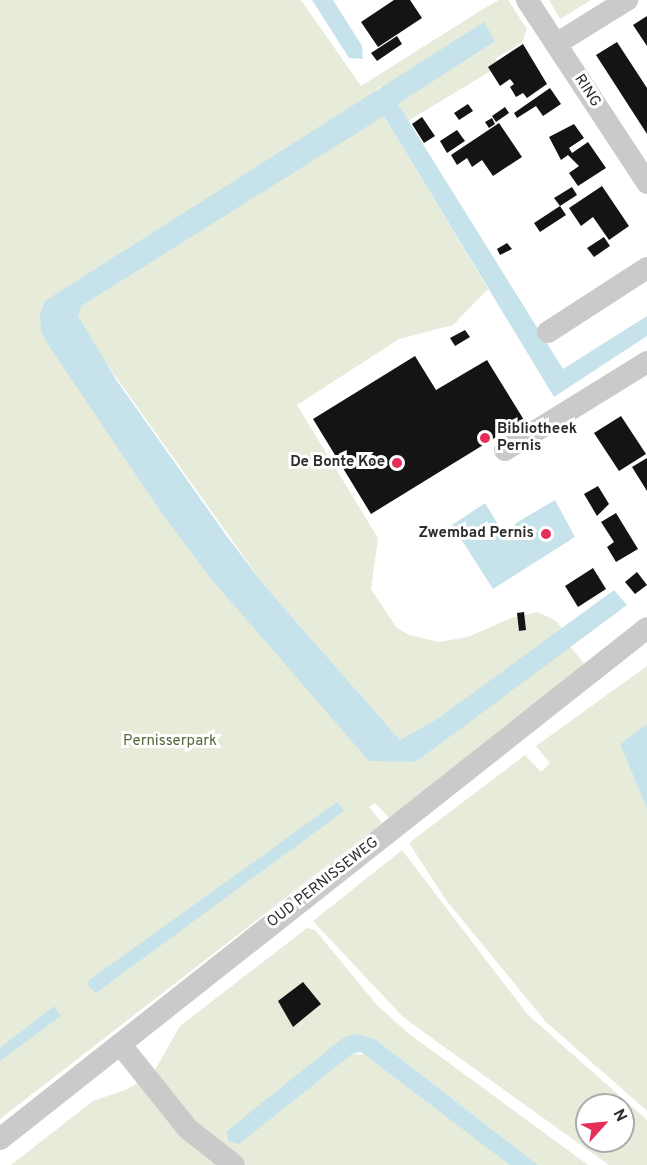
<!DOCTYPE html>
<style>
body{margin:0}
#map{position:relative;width:647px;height:1165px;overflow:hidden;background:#fff;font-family:Overpass,sans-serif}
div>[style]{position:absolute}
.green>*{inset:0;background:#e6ebda}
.water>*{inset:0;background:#c6e3eb}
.building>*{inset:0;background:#141414}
.minor>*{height:22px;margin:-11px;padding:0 11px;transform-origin:11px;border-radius:11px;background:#cacaca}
.dots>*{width:16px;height:16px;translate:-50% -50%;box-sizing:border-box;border:3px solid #fff;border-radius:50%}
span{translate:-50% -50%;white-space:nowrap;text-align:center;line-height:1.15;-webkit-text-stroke:6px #fff;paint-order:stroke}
.street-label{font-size:15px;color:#2d2d2d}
.poi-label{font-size:15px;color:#2d2d2d;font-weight:700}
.left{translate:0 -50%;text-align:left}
.right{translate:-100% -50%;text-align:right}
.park-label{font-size:15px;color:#57683a}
.north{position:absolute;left:575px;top:1093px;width:60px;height:60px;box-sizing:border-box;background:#fff;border:2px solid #ababab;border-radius:50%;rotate:63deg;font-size:16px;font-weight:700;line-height:24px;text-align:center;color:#2d2d2d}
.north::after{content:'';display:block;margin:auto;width:21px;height:27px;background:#e62d5a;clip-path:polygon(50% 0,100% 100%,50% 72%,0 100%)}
</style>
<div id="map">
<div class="green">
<i style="clip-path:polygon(0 0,301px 0,361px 86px,480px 11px,499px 0,508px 0,527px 29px,522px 43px,496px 58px,499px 66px,408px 121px,398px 104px,380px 87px,376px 90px,384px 116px,488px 289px,453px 325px,399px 339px,297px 405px,378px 538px,371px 589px,396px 627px,409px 635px,439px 642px,468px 637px,511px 618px,538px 612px,556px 621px,563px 630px,440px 717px,400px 740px,264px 585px,106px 363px,94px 371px,400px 761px,416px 762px,570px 646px,586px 666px,389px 818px,375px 803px,369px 807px,382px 823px,0 1119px)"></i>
<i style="clip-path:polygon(549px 0,591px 0,560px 19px)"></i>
<i style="clip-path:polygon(647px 666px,647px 724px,620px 744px,647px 809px,647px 1111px,546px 1022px,446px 900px,409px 843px,525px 755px,541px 772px,550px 763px,536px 746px)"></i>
<i style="clip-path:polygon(evenodd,402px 850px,528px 1015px,647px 1120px,647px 1165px,609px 1165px,440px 1044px,402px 1016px,313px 921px,402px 850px,587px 1105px,623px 1105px,623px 1141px,587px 1141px,587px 1105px)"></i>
<i style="clip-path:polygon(307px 928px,315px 930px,377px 1005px,408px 1033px,588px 1165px,538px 1165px,375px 1039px,352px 1054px,369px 1055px,510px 1165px,11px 1165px,93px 1101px,125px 1090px,152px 1075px,180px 1026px)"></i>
</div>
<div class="water">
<i style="clip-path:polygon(312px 0,333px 0,362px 46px,363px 59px,349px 58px)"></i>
<i style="clip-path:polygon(484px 22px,495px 41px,398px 104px,563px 369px,647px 316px,647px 336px,554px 397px,384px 116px,81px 306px,78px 316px,117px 381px,226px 535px,264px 585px,400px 740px,440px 717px,614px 590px,627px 605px,416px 762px,369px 761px,213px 581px,161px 512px,49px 346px,41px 331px,40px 315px,45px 301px)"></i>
<i style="clip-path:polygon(555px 500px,575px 537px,493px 589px,452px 525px,485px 503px,508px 541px,516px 523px)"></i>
<i style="clip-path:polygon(647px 724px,647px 809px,620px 744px)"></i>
<i style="clip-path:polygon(337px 802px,344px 811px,96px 993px,89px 987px,88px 981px)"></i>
<i style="clip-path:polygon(54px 1006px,61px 1016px,0 1061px,0 1048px)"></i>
<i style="clip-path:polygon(356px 1034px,375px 1039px,538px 1165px,510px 1165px,361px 1052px,352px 1054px,239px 1144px,228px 1141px,227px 1131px,343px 1038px)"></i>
</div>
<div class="building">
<i style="clip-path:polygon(394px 0,410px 0,422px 18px,378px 47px,361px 22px)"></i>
<i style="clip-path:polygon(647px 16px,647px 46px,633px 25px)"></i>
<i style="clip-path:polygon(397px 36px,402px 44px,377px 61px,371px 53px)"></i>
<i style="clip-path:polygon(617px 42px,647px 88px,647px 134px,596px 55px)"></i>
<i style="clip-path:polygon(523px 44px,547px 84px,527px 98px,523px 93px,516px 97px,510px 87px,514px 84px,510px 79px,500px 86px,488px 67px)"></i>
<i style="clip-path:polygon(550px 88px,561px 104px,543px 116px,536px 106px,517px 118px,514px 113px)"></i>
<i style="clip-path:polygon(468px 104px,473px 111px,459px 120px,454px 113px)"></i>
<i style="clip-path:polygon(505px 107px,509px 113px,496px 122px,492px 116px)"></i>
<i style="clip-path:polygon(422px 117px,435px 136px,424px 143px,412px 124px)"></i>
<i style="clip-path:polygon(492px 118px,495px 124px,489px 128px,485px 122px)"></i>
<i style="clip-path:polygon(499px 123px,522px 157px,493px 176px,482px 160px,472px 167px,467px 158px,457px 165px,451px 155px)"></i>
<i style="clip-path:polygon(574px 124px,584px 138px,569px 148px,572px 153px,588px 142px,606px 168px,578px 186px,569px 173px,579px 166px,568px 155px,561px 160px,549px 137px)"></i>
<i style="clip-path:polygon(457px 130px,465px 141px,447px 153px,440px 141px)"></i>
<i style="clip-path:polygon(602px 186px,629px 226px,609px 240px,593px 217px,581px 226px,569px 208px)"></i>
<i style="clip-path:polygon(572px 187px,577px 195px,560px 206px,554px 198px)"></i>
<i style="clip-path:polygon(560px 206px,566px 215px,540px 232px,534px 223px)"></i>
<i style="clip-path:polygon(604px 237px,610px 246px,594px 257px,587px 248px)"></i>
<i style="clip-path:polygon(507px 243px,512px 249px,500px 255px,497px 249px)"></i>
<i style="clip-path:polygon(465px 330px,470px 337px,455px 346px,450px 338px)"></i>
<i style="clip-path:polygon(415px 356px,436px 390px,487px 360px,524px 420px,371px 514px,313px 419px)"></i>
<i style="clip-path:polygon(621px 416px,646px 454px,619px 471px,594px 433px)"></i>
<i style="clip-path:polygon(647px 458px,647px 491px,632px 467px)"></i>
<i style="clip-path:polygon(598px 486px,609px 504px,597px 516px,584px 494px)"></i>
<i style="clip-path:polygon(616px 513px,638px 549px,616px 562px,607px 547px,614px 542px,601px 522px)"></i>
<i style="clip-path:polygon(593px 568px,606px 589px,578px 607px,565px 586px)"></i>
<i style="clip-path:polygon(637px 572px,647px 585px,635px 594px,625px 582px)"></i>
<i style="clip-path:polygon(524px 612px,526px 630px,519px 631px,517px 613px)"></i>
<i style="clip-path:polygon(303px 982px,321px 1004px,293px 1027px,278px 1001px)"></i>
</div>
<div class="minor">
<i style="left:527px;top:0;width:219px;rotate:56.7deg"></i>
<i style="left:556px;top:44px;width:84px;rotate:-31.8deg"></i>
<i style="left:548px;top:332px;width:118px;rotate:-32.9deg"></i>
<i style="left:505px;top:450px;width:167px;rotate:-31.8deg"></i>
<i style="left:120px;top:1044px;width:109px;rotate:51.3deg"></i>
<i style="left:188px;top:1129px;width:58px;rotate:38deg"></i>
<i style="left:0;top:1139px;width:824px;rotate:-38.3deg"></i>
</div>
<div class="dots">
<i style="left:485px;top:438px;background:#e62d5a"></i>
<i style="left:397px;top:463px;background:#e62d5a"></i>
<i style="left:546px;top:534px;background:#e62d5a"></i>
</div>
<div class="street-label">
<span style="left:587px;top:91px;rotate:57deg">RING</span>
<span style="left:323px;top:883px;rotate:-38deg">OUD PERNISSEWEG</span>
</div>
<div class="poi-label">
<span class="left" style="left:497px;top:438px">Bibliotheek<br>Pernis</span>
<span class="right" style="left:385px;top:463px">De Bonte Koe</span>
<span class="right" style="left:534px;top:534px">Zwembad Pernis</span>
</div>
<div class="park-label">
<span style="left:170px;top:742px">Pernisserpark</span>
</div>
<div class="north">N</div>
</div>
